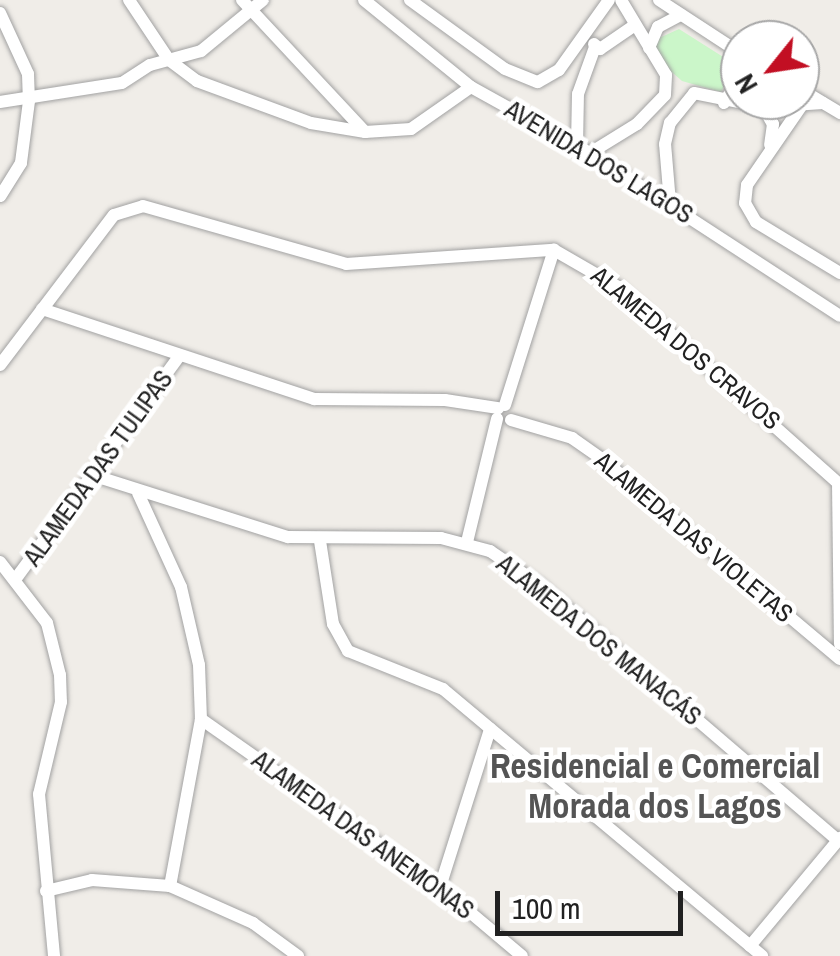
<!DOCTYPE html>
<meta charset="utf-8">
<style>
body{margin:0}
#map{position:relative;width:840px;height:956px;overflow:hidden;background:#f0ede8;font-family:"Archivo Narrow",sans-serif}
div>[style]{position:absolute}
.park>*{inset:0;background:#cbf6c9}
.roads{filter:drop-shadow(0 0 2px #a2a2a2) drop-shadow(0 0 2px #a2a2a2)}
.street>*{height:12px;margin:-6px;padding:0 6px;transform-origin:6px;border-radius:6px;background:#fff}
span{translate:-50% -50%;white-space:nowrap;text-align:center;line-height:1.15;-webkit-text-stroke:9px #fff;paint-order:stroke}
.street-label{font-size:25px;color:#212121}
.district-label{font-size:35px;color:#545454;font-weight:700}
.north{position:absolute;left:720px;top:20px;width:100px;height:100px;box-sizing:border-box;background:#fff;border:2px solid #a6a6a6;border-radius:50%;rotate:240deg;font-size:28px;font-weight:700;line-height:40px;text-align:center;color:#212121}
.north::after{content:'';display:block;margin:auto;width:35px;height:45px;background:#c20f23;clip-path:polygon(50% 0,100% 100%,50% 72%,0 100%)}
.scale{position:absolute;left:495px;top:891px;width:188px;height:45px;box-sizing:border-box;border:5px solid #212121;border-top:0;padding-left:12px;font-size:30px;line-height:35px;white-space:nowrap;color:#212121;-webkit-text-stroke:8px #fff;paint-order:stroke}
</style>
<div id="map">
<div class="park">
<i style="clip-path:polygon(679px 29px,728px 60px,732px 73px,721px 92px,682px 81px,665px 66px,654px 49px,657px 39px)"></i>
</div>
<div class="roads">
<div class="street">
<i style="left:129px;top:0;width:72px;rotate:56.3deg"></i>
<i style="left:169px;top:60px;width:35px;rotate:37deg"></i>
<i style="left:197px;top:81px;width:121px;rotate:20.2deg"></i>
<i style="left:311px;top:123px;width:55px;rotate:9.5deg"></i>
<i style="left:365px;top:132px;width:46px;rotate:-3.7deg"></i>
<i style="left:411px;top:129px;width:73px;rotate:-35deg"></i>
<i style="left:242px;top:0;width:180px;rotate:47deg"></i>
<i style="left:364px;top:0;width:138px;rotate:39.1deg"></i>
<i style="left:471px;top:87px;width:136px;rotate:29deg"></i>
<i style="left:590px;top:153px;width:298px;rotate:33.1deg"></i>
<i style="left:410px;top:0;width:117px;rotate:36deg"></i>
<i style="left:505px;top:69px;width:35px;rotate:22deg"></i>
<i style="left:538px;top:82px;width:24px;rotate:-30deg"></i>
<i style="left:559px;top:70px;width:86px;rotate:-54.5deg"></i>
<i style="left:659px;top:0;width:97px;rotate:33.2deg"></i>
<i style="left:0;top:13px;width:67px;rotate:65.3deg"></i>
<i style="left:28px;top:74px;width:27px;rotate:88deg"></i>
<i style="left:29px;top:101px;width:63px;rotate:97.4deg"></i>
<i style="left:21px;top:163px;width:39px;rotate:122deg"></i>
<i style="left:594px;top:44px;width:8px;rotate:40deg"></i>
<i style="left:600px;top:49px;width:42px;rotate:-34.4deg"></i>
<i style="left:649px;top:48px;width:23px;rotate:-67deg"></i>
<i style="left:658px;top:27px;width:26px;rotate:-28deg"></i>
<i style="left:800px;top:89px;width:47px;rotate:31deg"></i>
<i style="left:0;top:102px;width:123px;rotate:-8.9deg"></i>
<i style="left:122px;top:83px;width:33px;rotate:-33deg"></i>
<i style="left:150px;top:65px;width:53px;rotate:-15.4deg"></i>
<i style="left:201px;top:51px;width:80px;rotate:-39.4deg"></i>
<i style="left:724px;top:103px;width:23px;rotate:-59deg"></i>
<i style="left:736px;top:83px;width:30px;rotate:-84deg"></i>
<i style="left:802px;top:105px;width:97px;rotate:124.5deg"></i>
<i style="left:747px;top:185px;width:18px;rotate:96deg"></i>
<i style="left:745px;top:203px;width:22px;rotate:60deg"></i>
<i style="left:756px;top:222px;width:98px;rotate:31.3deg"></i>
<i style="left:763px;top:107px;width:20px;rotate:60deg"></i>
<i style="left:773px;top:124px;width:21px;rotate:98deg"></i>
<i style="left:577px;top:145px;width:51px;rotate:-88.9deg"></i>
<i style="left:578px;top:94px;width:50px;rotate:-70.1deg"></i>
<i style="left:590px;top:153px;width:55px;rotate:-31.7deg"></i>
<i style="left:637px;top:124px;width:40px;rotate:-46deg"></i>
<i style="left:665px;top:95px;width:20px;rotate:-87deg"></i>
<i style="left:666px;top:75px;width:87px;rotate:-121deg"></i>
<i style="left:670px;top:203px;width:59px;rotate:-94.8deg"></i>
<i style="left:665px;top:144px;width:22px;rotate:-77deg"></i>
<i style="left:670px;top:123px;width:38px;rotate:-51deg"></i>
<i style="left:694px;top:93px;width:70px;rotate:11.5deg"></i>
<i style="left:763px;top:107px;width:60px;rotate:-3.8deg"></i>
<i style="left:42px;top:309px;width:287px;rotate:18.3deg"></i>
<i style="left:314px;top:399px;width:131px;rotate:0.4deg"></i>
<i style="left:445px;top:400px;width:54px;rotate:8.6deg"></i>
<i style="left:0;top:365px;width:188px;rotate:-52.8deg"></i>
<i style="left:114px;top:215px;width:30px;rotate:-17deg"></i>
<i style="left:143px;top:206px;width:211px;rotate:15.9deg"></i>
<i style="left:346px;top:264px;width:208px;rotate:-3.9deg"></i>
<i style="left:554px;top:250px;width:74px;rotate:30deg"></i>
<i style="left:618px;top:287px;width:297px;rotate:41.7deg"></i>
<i style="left:505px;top:405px;width:163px;rotate:-72.5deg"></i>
<i style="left:511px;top:420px;width:64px;rotate:16.4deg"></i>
<i style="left:572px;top:438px;width:35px;rotate:35deg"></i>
<i style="left:601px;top:458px;width:312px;rotate:40.1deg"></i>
<i style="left:92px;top:475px;width:206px;rotate:17.6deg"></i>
<i style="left:288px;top:537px;width:153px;rotate:0.4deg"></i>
<i style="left:441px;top:538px;width:51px;rotate:14.9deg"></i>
<i style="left:490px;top:551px;width:60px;rotate:34.2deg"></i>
<i style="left:540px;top:585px;width:391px;rotate:40.6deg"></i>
<i style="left:838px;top:483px;width:161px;rotate:89.3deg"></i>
<i style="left:138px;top:493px;width:103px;rotate:65.4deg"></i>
<i style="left:181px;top:587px;width:80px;rotate:77deg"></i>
<i style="left:199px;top:665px;width:54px;rotate:87.9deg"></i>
<i style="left:201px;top:719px;width:170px;rotate:100.5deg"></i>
<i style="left:320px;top:541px;width:84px;rotate:81.1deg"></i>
<i style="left:333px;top:624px;width:31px;rotate:61deg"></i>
<i style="left:348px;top:651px;width:102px;rotate:21.8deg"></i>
<i style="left:443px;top:689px;width:416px;rotate:39.9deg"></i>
<i style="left:467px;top:542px;width:127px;rotate:-76.3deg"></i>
<i style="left:0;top:562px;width:77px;rotate:52.4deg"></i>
<i style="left:47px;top:623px;width:54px;rotate:76deg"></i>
<i style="left:60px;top:675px;width:27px;rotate:88deg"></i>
<i style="left:61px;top:702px;width:95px;rotate:103.4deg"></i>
<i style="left:39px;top:794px;width:163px;rotate:84.7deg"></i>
<i style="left:17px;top:577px;width:272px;rotate:-53.7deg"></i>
<i style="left:201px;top:719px;width:292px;rotate:35.1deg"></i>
<i style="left:440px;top:887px;width:107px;rotate:40.1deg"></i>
<i style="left:440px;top:887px;width:166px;rotate:-72.4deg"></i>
<i style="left:46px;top:891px;width:47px;rotate:-13.4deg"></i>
<i style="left:92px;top:880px;width:78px;rotate:4.4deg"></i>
<i style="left:170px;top:886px;width:91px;rotate:24deg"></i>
<i style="left:253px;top:923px;width:56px;rotate:36.3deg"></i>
<i style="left:750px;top:946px;width:141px;rotate:-50.2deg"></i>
</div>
</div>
<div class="street-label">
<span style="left:599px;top:162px;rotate:31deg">AVENIDA DOS LAGOS</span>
<span style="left:686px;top:348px;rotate:40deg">ALAMEDA DOS CRAVOS</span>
<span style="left:98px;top:468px;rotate:-54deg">ALAMEDA DAS TULIPAS</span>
<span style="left:694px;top:537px;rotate:40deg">ALAMEDA DAS VIOLETAS</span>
<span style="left:599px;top:640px;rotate:39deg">ALAMEDA DOS MANACÁS</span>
<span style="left:363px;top:835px;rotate:36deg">ALAMEDA DAS ANEMONAS</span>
</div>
<div class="district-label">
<span style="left:655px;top:786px">Residencial e Comercial<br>Morada dos Lagos</span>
</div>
<div class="north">N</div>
<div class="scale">100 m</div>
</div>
